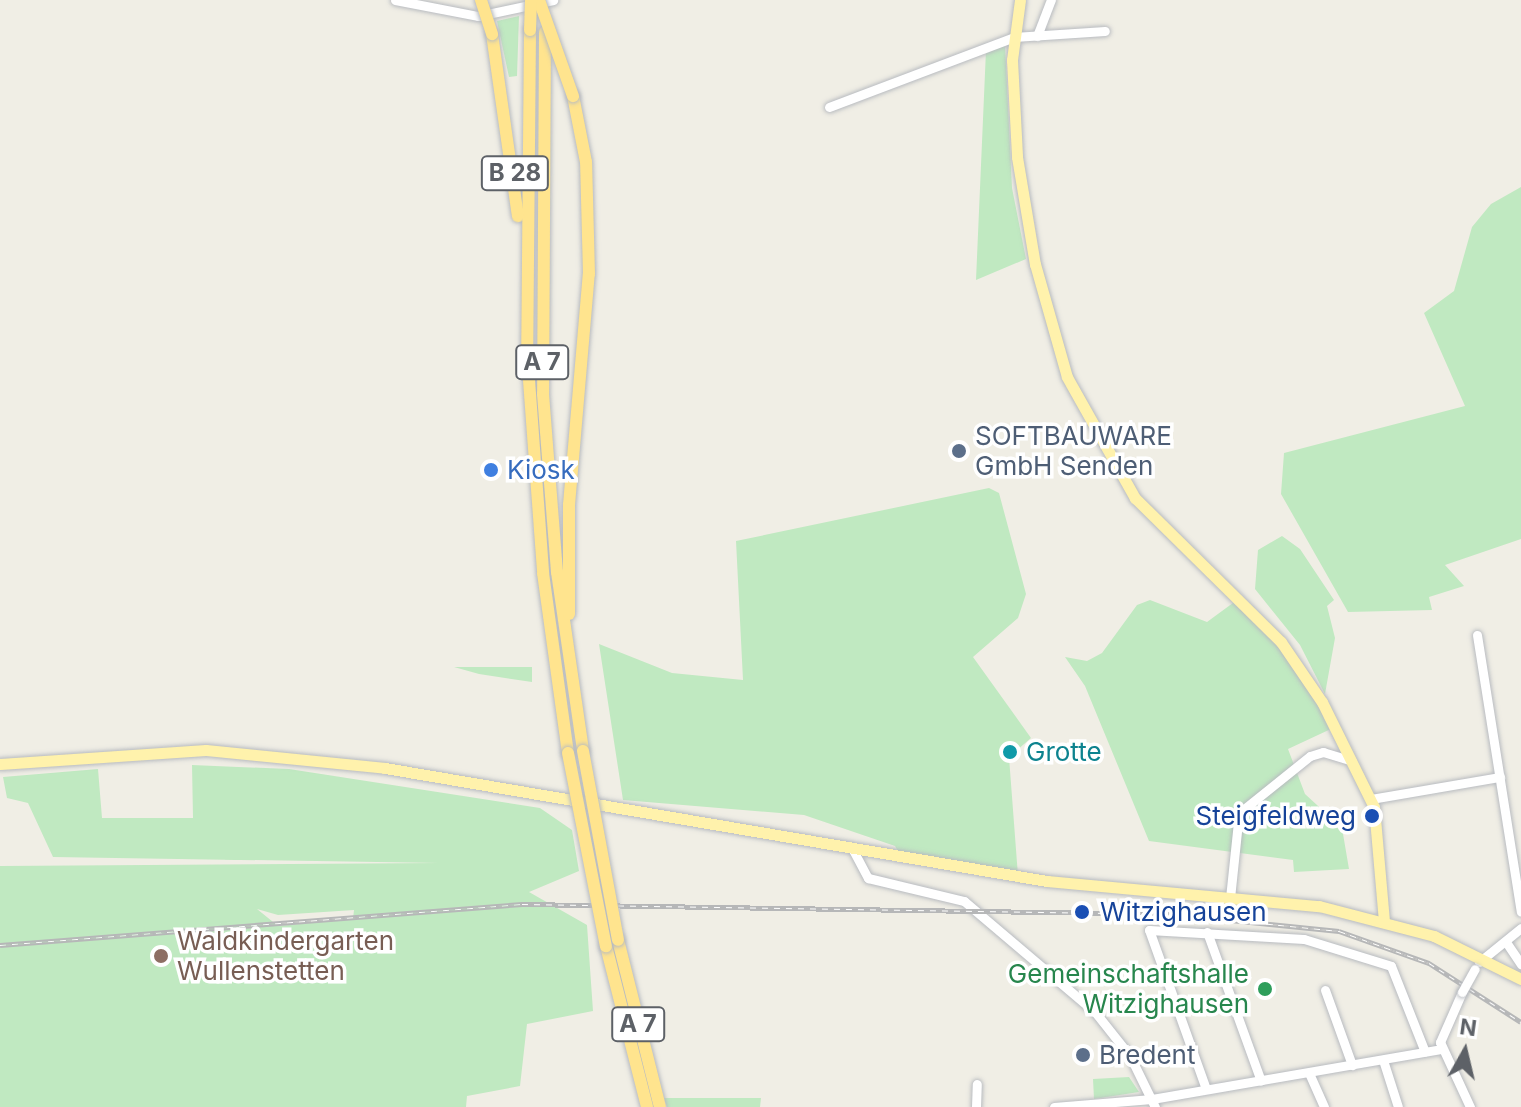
<!DOCTYPE html>
<style>
body{margin:0}
#map{position:relative;width:1521px;height:1107px;overflow:hidden;background:#f0eee5;font-family:Inter,sans-serif}
div>[style]{position:absolute}
.green>*{inset:0;background:#c0e9c1}
.roads{filter:drop-shadow(0 0 2px #b8bbc0) drop-shadow(0 0 2px #b8bbc0)}
.minor>*{height:9px;margin:-4.5px;padding:0 4.5px;transform-origin:4.5px;border-radius:4.5px;background:#fff}
.major>*{height:11px;margin:-5.5px;padding:0 5.5px;transform-origin:5.5px;border-radius:5.5px;background:#fff2ac}
.highway>*{height:12px;margin:-6px;padding:0 6px;transform-origin:6px;border-radius:6px;background:#ffe48e}
.rail>*{height:5px;margin-top:-2.5px;transform-origin:0;background:repeating-linear-gradient(90deg,#fff 0 6px,#b6b7b8 0 12px);box-sizing:border-box;border-block:2px solid #b6b7b8}
.bridges{filter:drop-shadow(0 0 2px #b8bbc0) drop-shadow(0 0 2px #b8bbc0)}
.minor-bridge>*{height:9px;margin:-4.5px;padding:0 4.5px;transform-origin:4.5px;border-radius:4.5px;background:#fff}
.highway-bridge>*{height:12px;margin:-6px;padding:0 6px;transform-origin:6px;border-radius:6px;background:#ffe48e}
.dots>*{width:22px;height:22px;translate:-50% -50%;box-sizing:border-box;border:4px solid #fff;border-radius:50%}
span{translate:-50% -50%;white-space:nowrap;text-align:center;line-height:1.15;-webkit-text-stroke:7px #fff;paint-order:stroke}
.shield-label span{padding:2px 6px;background:#fff;border:2px solid;border-radius:6px;-webkit-text-stroke-width:0}
.shield-label{font-size:24px;color:#5d6167;font-weight:700}
.service-label{font-size:26px;color:#4e5e75}
.left{translate:0 -50%;text-align:left}
.shop-label{font-size:26px;color:#366cbe}
.culture-label{font-size:26px;color:#0d838f}
.transit-label{font-size:26px;color:#164399}
.right{translate:-100% -50%;text-align:right}
.education-label{font-size:26px;color:#785e54}
.leisure-label{font-size:26px;color:#27864d}
.north{position:absolute;left:1425px;top:1011px;width:80px;height:80px;-webkit-text-stroke:6px #fff;paint-order:stroke;rotate:8deg;font-size:22px;font-weight:700;line-height:32px;text-align:center;color:#5d6167}
.north::after{content:'';display:block;margin:auto;width:28px;height:36px;background:#5d6167;clip-path:polygon(50% 0,100% 100%,50% 72%,0 100%)}
</style>
<div id="map">
<div class="green">
<i style="clip-path:polygon(519px 16px,517px 76px,509px 77px,497px 21px)"></i>
<i style="clip-path:polygon(1005px 45px,1012px 188px,1026px 259px,976px 280px,986px 50px)"></i>
<i style="clip-path:polygon(1521px 187px,1521px 539px,1445px 565px,1464px 586px,1429px 597px,1432px 610px,1348px 612px,1281px 494px,1284px 453px,1465px 406px,1424px 313px,1454px 291px,1472px 227px,1491px 204px)"></i>
<i style="clip-path:polygon(989px 488px,999px 493px,1026px 594px,1018px 618px,973px 657px,1031px 738px,1009px 757px,1018px 876px,901px 857px,895px 846px,804px 815px,623px 800px,599px 644px,672px 673px,743px 680px,736px 541px)"></i>
<i style="clip-path:polygon(1282px 536px,1300px 549px,1334px 600px,1327px 606px,1335px 638px,1325px 694px,1300px 645px,1255px 589px,1258px 550px)"></i>
<i style="clip-path:polygon(1150px 600px,1207px 622px,1237px 600px,1281px 644px,1333px 728px,1288px 749px,1305px 794px,1342px 828px,1349px 869px,1294px 872px,1293px 860px,1149px 841px,1085px 686px,1065px 657px,1087px 661px,1102px 653px,1137px 605px)"></i>
<i style="clip-path:polygon(454px 667px,532px 667px,532px 682px,479px 674px)"></i>
<i style="clip-path:polygon(evenodd,192px 765px,289px 769px,540px 808px,572px 830px,579px 871px,529px 892px,587px 925px,593px 1011px,527px 1024px,520px 1086px,467px 1096px,466px 1107px,0 1107px,0 866px,439px 863px,53px 857px,28px 803px,7px 798px,3px 777px,98px 769px,102px 818px,193px 818px,192px 765px,257px 909px,278px 915px,354px 910px,353px 919px,278px 926px,257px 909px)"></i>
<i style="clip-path:polygon(1129px 1077px,1139px 1092px,1094px 1099px,1093px 1079px)"></i>
<i style="clip-path:polygon(664px 1098px,761px 1098px,760px 1107px,667px 1107px)"></i>
</div>
<div class="roads">
<div class="minor">
<i style="left:395px;top:0;width:85px;rotate:10.9deg"></i>
<i style="left:478px;top:16px;width:77px;rotate:-12deg"></i>
<i style="left:1037px;top:36px;width:39px;rotate:-69deg"></i>
<i style="left:829px;top:107px;width:198px;rotate:-20.7deg"></i>
<i style="left:1014px;top:37px;width:91px;rotate:-3.8deg"></i>
<i style="left:1477px;top:635px;width:280px;rotate:81deg"></i>
<i style="left:1371px;top:799px;width:131px;rotate:-9.7deg"></i>
<i style="left:853px;top:850px;width:32px;rotate:62deg"></i>
<i style="left:868px;top:878px;width:99px;rotate:13.5deg"></i>
<i style="left:964px;top:901px;width:172px;rotate:40.3deg"></i>
<i style="left:1095px;top:1012px;width:56px;rotate:51.5deg"></i>
<i style="left:1130px;top:1056px;width:57px;rotate:63.9deg"></i>
<i style="left:1230px;top:898px;width:85px;rotate:-84deg"></i>
<i style="left:1239px;top:813px;width:91px;rotate:-38.8deg"></i>
<i style="left:1310px;top:756px;width:14px;rotate:-17deg"></i>
<i style="left:1323px;top:752px;width:30px;rotate:17deg"></i>
<i style="left:1207px;top:932px;width:158px;rotate:70.1deg"></i>
<i style="left:1506px;top:942px;width:27px;rotate:56deg"></i>
<i style="left:1479px;top:962px;width:54px;rotate:-39deg"></i>
<i style="left:1325px;top:990px;width:80px;rotate:70.2deg"></i>
<i style="left:1462px;top:992px;width:55px;rotate:113.7deg"></i>
<i style="left:1440px;top:1042px;width:72px;rotate:65.2deg"></i>
<i style="left:1383px;top:1060px;width:49px;rotate:72.3deg"></i>
<i style="left:1309px;top:1073px;width:37px;rotate:66deg"></i>
<i style="left:1206px;top:1089px;width:169px;rotate:-109.7deg"></i>
<i style="left:1149px;top:930px;width:155px;rotate:3.3deg"></i>
<i style="left:1304px;top:939px;width:91px;rotate:17.2deg"></i>
<i style="left:1391px;top:966px;width:92px;rotate:68.4deg"></i>
<i style="left:976px;top:1107px;width:23px;rotate:-88deg"></i>
<i style="left:1054px;top:1107px;width:98px;rotate:-4.7deg"></i>
<i style="left:1152px;top:1099px;width:293px;rotate:-9.8deg"></i>
</div>
<div class="major">
<i style="left:1020px;top:0;width:61px;rotate:97.6deg"></i>
<i style="left:1012px;top:60px;width:97px;rotate:87deg"></i>
<i style="left:1017px;top:157px;width:109px;rotate:80.5deg"></i>
<i style="left:1035px;top:264px;width:117px;rotate:74.2deg"></i>
<i style="left:1067px;top:377px;width:139px;rotate:60.7deg"></i>
<i style="left:1135px;top:498px;width:205px;rotate:44.6deg"></i>
<i style="left:1281px;top:642px;width:73px;rotate:55.7deg"></i>
<i style="left:1322px;top:702px;width:117px;rotate:63.7deg"></i>
<i style="left:1374px;top:807px;width:114px;rotate:85deg"></i>
<i style="left:0;top:764px;width:206px;rotate:-3.9deg"></i>
<i style="left:206px;top:750px;width:180px;rotate:5.7deg"></i>
<i style="left:385px;top:768px;width:672px;rotate:9.69deg"></i>
<i style="left:1047px;top:881px;width:273px;rotate:5.3deg"></i>
<i style="left:1319px;top:906px;width:119px;rotate:14.6deg"></i>
<i style="left:1434px;top:936px;width:97px;rotate:26.3deg"></i>
</div>
<div class="highway">
<i style="left:530px;top:30px;width:323px;rotate:90.5deg"></i>
<i style="left:527px;top:353px;width:221px;rotate:85.8deg"></i>
<i style="left:543px;top:573px;width:182px;rotate:82.1deg"></i>
<i style="left:545px;top:32px;width:362px;rotate:90.3deg"></i>
<i style="left:543px;top:394px;width:179px;rotate:85.5deg"></i>
<i style="left:557px;top:572px;width:181px;rotate:81.7deg"></i>
<i style="left:492px;top:34px;width:184px;rotate:81.9deg"></i>
<i style="left:569px;top:614px;width:109px;rotate:-90deg"></i>
<i style="left:569px;top:505px;width:232px;rotate:-85.1deg"></i>
<i style="left:589px;top:274px;width:112px;rotate:-91.5deg"></i>
<i style="left:586px;top:162px;width:67px;rotate:-101.1deg"></i>
<i style="left:618px;top:940px;width:172px;rotate:75.9deg"></i>
<i style="left:606px;top:946px;width:166px;rotate:75.7deg"></i>
</div>
</div>
<div class="rail">
<i style="left:0;top:945px;width:524px;rotate:-4.49deg"></i>
<i style="left:522px;top:904px;width:649px;rotate:0.88deg"></i>
<i style="left:1171px;top:914px;width:169px;rotate:5.8deg"></i>
<i style="left:1339px;top:931px;width:96px;rotate:19.6deg"></i>
<i style="left:1429px;top:963px;width:109px;rotate:32.7deg"></i>
</div>
<div class="bridges">
<div class="minor-bridge">
<i style="left:1462px;top:992px;width:26px;rotate:-61deg"></i>
</div>
<div class="highway-bridge">
<i style="left:481px;top:0;width:36px;rotate:72deg"></i>
<i style="left:539px;top:0;width:102px;rotate:70.5deg"></i>
<i style="left:530px;top:30px;width:30px;rotate:-88deg"></i>
<i style="left:583px;top:751px;width:192px;rotate:79.5deg"></i>
<i style="left:568px;top:753px;width:197px;rotate:78.9deg"></i>
</div>
</div>
<div class="dots">
<i style="left:959px;top:451px;background:#5c6f8a"></i>
<i style="left:491px;top:470px;background:#3f7fe0"></i>
<i style="left:1010px;top:752px;background:#0f9aa8"></i>
<i style="left:1372px;top:816px;background:#1a4fb4"></i>
<i style="left:1082px;top:912px;background:#1a4fb4"></i>
<i style="left:161px;top:956px;background:#8d6e63"></i>
<i style="left:1265px;top:989px;background:#2e9e5b"></i>
<i style="left:1083px;top:1055px;background:#5c6f8a"></i>
</div>
<div class="shield-label">
<span style="left:515px;top:173px">B 28</span>
<span style="left:542px;top:362px">A 7</span>
<span style="left:638px;top:1024px">A 7</span>
</div>
<div class="service-label">
<span class="left" style="left:975px;top:451px">SOFTBAUWARE<br>GmbH Senden</span>
<span class="left" style="left:1099px;top:1055px">Bredent</span>
</div>
<div class="shop-label">
<span class="left" style="left:507px;top:470px">Kiosk</span>
</div>
<div class="culture-label">
<span class="left" style="left:1026px;top:752px">Grotte</span>
</div>
<div class="transit-label">
<span class="right" style="left:1356px;top:816px">Steigfeldweg</span>
<span class="left" style="left:1100px;top:912px">Witzighausen</span>
</div>
<div class="education-label">
<span class="left" style="left:177px;top:956px">Waldkindergarten<br>Wullenstetten</span>
</div>
<div class="leisure-label">
<span class="right" style="left:1249px;top:989px">Gemeinschaftshalle<br>Witzighausen</span>
</div>
<div class="north">N</div>
</div>
